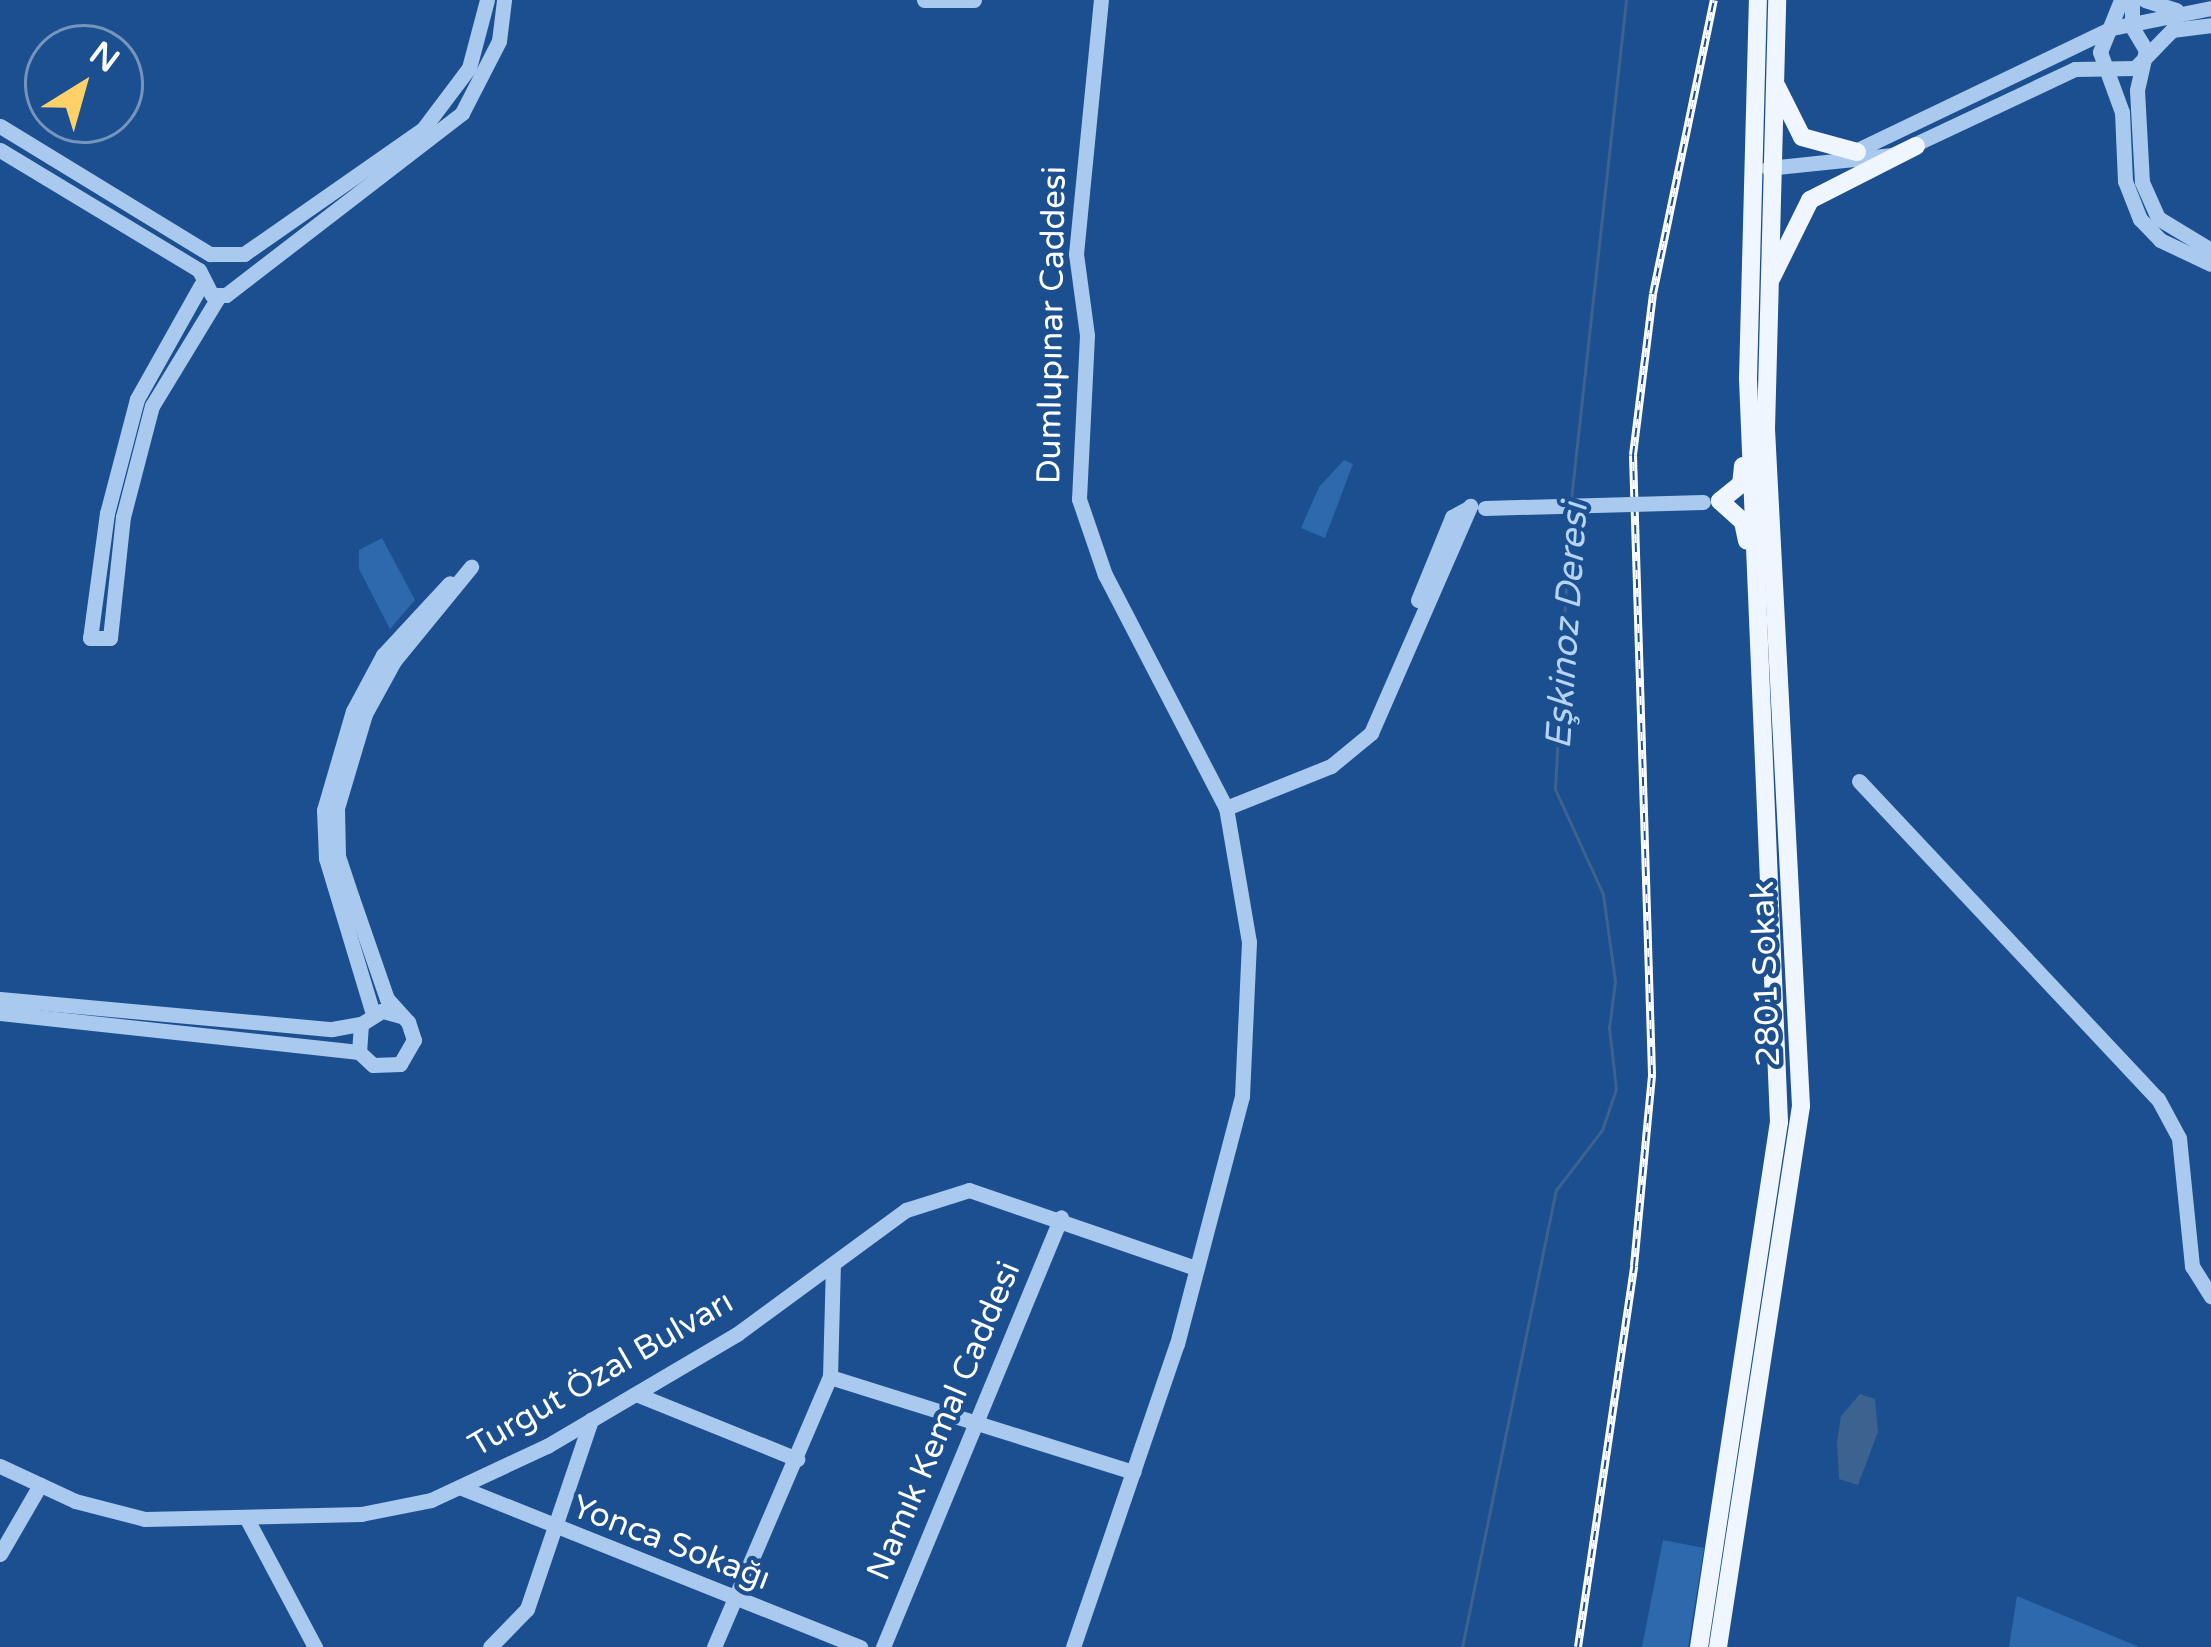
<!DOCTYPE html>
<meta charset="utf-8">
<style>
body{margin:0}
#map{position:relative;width:2211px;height:1647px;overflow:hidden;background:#1b4f8f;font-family:"Varela Round",sans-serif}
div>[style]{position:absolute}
.green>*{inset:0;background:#2e69ad}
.water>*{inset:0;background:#3c6290}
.stream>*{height:3px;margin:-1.5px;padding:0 1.5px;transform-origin:1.5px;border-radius:1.5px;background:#3c6290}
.minor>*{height:15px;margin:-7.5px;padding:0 7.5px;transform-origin:7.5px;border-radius:7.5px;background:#a9c9ee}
.major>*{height:18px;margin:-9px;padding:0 9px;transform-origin:9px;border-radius:9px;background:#f0f6ff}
.rail>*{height:8px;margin-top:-4px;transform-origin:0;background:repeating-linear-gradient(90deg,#1b4f8f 0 9px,#fff 0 18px);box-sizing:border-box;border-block:3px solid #fff}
.minor-bridge>*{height:15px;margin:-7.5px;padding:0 7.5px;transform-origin:7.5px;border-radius:7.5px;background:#a9c9ee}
span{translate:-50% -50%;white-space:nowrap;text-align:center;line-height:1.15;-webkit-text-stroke:9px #1b4f8f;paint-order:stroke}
.street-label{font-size:33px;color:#fff}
.water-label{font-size:36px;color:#b5d3f5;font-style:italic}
.north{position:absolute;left:24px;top:24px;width:120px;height:120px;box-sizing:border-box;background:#1b4f8f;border:3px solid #7695bc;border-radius:50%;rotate:37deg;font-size:33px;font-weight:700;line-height:48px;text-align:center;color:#fff}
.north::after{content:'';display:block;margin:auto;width:42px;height:54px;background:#ffd166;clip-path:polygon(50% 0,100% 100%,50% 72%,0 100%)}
</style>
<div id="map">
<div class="green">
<i style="clip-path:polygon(1344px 460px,1353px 464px,1325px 538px,1301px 528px,1319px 487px)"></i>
<i style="clip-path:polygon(382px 538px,415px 600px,390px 629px,359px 569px,359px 550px)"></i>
<i style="clip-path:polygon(1663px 1540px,1704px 1548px,1688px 1647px,1642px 1647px)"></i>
<i style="clip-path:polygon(2017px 1596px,2139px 1647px,2140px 1647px,2009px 1647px)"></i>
</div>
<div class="water">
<i style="clip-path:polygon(1860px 1394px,1875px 1399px,1878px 1432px,1858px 1485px,1839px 1479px,1837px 1441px,1841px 1416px)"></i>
</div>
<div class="stream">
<i style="left:1571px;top:499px;width:502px;rotate:-83.71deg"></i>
<i style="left:1462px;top:1647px;width:467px;rotate:-78.4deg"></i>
<i style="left:1556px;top:1190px;width:76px;rotate:-52.5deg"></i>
<i style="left:1602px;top:1130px;width:43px;rotate:-71.1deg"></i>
<i style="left:1616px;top:1089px;width:61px;rotate:-96.5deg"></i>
<i style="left:1609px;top:1028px;width:47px;rotate:-82.7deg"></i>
<i style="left:1615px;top:981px;width:88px;rotate:-97.9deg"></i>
<i style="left:1603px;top:894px;width:115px;rotate:-114.6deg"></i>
<i style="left:1555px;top:789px;width:275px;rotate:-86.9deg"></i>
</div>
<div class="minor">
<i style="left:924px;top:0;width:50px"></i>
<i style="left:2121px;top:0;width:56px;rotate:112deg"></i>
<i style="left:2100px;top:52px;width:64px;rotate:69.9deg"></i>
<i style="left:2122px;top:112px;width:69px;rotate:87.5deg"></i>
<i style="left:2125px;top:181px;width:41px;rotate:68.5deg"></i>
<i style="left:2140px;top:219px;width:29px;rotate:46deg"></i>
<i style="left:2160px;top:240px;width:56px;rotate:25.2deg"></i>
<i style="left:2132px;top:0;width:27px;rotate:90deg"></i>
<i style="left:2145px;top:0;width:33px;rotate:18deg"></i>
<i style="left:2132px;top:27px;width:27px;rotate:59deg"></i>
<i style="left:2146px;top:50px;width:41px;rotate:102.7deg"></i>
<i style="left:2137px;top:90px;width:92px;rotate:86.9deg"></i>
<i style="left:2142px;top:182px;width:39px;rotate:66deg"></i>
<i style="left:2158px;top:218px;width:62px;rotate:31.1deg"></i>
<i style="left:0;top:126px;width:246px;rotate:31.4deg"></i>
<i style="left:210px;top:254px;width:34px"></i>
<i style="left:244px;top:254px;width:218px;rotate:-34.9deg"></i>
<i style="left:423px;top:129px;width:76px;rotate:-53deg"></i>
<i style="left:469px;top:68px;width:70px;rotate:-75.2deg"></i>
<i style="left:0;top:150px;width:232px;rotate:31.1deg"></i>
<i style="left:199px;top:270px;width:28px;rotate:63deg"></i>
<i style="left:212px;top:295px;width:14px"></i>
<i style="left:226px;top:295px;width:298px;rotate:-37.6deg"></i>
<i style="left:462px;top:113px;width:81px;rotate:-62.8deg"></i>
<i style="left:499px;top:41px;width:41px;rotate:-83deg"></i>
<i style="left:1849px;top:154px;width:292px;rotate:-25.6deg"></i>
<i style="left:2112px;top:28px;width:101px;rotate:-11.4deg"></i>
<i style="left:1768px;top:168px;width:125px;rotate:-6deg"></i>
<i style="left:1892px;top:155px;width:202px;rotate:-25.2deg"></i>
<i style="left:2075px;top:69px;width:60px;rotate:-1deg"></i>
<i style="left:2135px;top:68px;width:53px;rotate:-45.8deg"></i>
<i style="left:2172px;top:30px;width:39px;rotate:-7deg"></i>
<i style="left:201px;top:285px;width:131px;rotate:119.3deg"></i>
<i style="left:137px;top:399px;width:118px;rotate:104.7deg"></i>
<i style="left:107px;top:513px;width:126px;rotate:97.7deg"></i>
<i style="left:90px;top:638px;width:20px"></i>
<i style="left:110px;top:638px;width:122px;rotate:-83.9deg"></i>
<i style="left:123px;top:517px;width:115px;rotate:-75.4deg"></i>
<i style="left:152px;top:406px;width:129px;rotate:-58.7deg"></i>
<i style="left:1418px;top:600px;width:90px;rotate:-67.7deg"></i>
<i style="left:1452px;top:517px;width:18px;rotate:-29deg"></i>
<i style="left:1859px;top:781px;width:436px;rotate:46.8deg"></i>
<i style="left:2158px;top:1099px;width:44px;rotate:61.7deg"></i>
<i style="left:2179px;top:1138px;width:129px;rotate:84.2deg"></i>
<i style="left:2192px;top:1266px;width:36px;rotate:58deg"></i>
<i style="left:1226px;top:808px;width:113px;rotate:-21.8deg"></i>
<i style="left:1331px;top:766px;width:52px;rotate:-39.5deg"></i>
<i style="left:1371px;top:733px;width:248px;rotate:-66.4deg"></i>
<i style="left:0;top:999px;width:333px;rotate:5.2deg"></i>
<i style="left:332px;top:1029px;width:29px;rotate:-10deg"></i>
<i style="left:0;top:1013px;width:361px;rotate:6.2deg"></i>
<i style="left:373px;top:1014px;width:163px;rotate:-106.8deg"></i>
<i style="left:326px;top:858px;width:48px;rotate:-92.4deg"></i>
<i style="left:324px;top:810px;width:103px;rotate:-73.7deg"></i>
<i style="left:353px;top:711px;width:64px;rotate:-61.8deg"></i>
<i style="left:383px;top:655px;width:98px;rotate:-47.1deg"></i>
<i style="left:401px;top:1016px;width:20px;rotate:-165deg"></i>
<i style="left:382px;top:1011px;width:25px;rotate:148deg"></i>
<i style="left:361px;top:1024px;width:28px;rotate:94deg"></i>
<i style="left:359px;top:1052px;width:19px;rotate:43deg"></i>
<i style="left:373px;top:1065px;width:27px;rotate:-2deg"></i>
<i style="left:400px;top:1064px;width:28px;rotate:-60deg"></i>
<i style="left:414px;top:1040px;width:19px;rotate:-108deg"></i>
<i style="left:408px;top:1022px;width:31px;rotate:-132deg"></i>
<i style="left:387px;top:999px;width:107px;rotate:-109.1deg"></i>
<i style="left:352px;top:898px;width:44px;rotate:-108.4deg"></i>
<i style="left:338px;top:856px;width:48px;rotate:-91.2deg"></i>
<i style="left:337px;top:808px;width:98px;rotate:-73.4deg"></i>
<i style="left:365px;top:714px;width:60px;rotate:-61.3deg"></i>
<i style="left:394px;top:661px;width:122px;rotate:-50.7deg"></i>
<i style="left:830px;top:1377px;width:318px;rotate:17.4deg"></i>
<i style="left:636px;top:1394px;width:174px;rotate:22deg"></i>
<i style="left:0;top:1466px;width:83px;rotate:25deg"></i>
<i style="left:75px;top:1501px;width:72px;rotate:14.4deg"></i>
<i style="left:145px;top:1519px;width:216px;rotate:-1.3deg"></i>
<i style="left:361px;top:1514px;width:71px;rotate:-11.3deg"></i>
<i style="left:431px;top:1500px;width:128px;rotate:-25deg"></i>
<i style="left:547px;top:1446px;width:221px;rotate:-30.5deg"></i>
<i style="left:737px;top:1334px;width:210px;rotate:-36.3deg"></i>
<i style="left:906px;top:1210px;width:66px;rotate:-17.6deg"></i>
<i style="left:969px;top:1190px;width:240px;rotate:19deg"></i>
<i style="left:462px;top:1488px;width:429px;rotate:21.8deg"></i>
<i style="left:248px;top:1521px;width:143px;rotate:62deg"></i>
<i style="left:0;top:1554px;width:80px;rotate:-59.9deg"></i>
<i style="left:490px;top:1647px;width:53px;rotate:-45.8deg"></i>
<i style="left:527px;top:1609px;width:200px;rotate:-71.3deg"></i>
<i style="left:714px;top:1647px;width:294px;rotate:-66.8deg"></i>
<i style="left:830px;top:1377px;width:113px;rotate:-88.5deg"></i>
<i style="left:883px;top:1647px;width:465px;rotate:-67.5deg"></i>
<i style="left:1073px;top:1647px;width:320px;rotate:-71.1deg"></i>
<i style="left:1177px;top:1344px;width:256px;rotate:-75.3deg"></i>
<i style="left:1242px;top:1096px;width:154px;rotate:-87.4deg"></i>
<i style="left:1249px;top:942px;width:136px;rotate:-99.7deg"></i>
<i style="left:1226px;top:808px;width:263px;rotate:-117.4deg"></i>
<i style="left:1105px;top:575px;width:80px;rotate:-108.9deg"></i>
<i style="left:1079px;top:499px;width:164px;rotate:-87.2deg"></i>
<i style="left:1087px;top:335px;width:82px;rotate:-97.7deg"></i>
<i style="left:1076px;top:254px;width:255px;rotate:-84.4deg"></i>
</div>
<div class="major">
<i style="left:1777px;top:87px;width:56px;rotate:63.4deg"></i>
<i style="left:1802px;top:137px;width:57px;rotate:15.3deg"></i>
<i style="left:1772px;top:277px;width:86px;rotate:-63.7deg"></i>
<i style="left:1810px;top:200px;width:119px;rotate:-27deg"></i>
<i style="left:1743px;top:466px;width:18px;rotate:96deg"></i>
<i style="left:1741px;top:484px;width:27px;rotate:141deg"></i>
<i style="left:1720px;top:501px;width:31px;rotate:42deg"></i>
<i style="left:1743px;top:522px;width:19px;rotate:78deg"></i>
<i style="left:1699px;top:1647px;width:531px;rotate:-81.34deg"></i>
<i style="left:1779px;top:1122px;width:745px;rotate:-92.39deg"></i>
<i style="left:1748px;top:378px;width:378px;rotate:-88.5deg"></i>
<i style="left:1718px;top:1647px;width:547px;rotate:-81.28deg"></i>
<i style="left:1801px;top:1106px;width:678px;rotate:-92.96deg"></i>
<i style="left:1766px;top:429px;width:429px;rotate:-88.5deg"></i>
</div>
<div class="rail">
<i style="left:1578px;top:1647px;width:385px;rotate:-81.6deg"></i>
<i style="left:1634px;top:1266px;width:193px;rotate:-84.6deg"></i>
<i style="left:1652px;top:1074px;width:619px;rotate:-91.76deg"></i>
<i style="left:1633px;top:455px;width:162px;rotate:-82.9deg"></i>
<i style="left:1653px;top:294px;width:300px;rotate:-78.3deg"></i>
</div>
<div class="minor-bridge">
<i style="left:1485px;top:508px;width:218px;rotate:-1.6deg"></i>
</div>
<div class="street-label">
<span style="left:1052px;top:325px;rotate:-89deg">Dumlupınar Caddesi</span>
<span style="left:1766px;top:974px;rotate:-92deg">2801 Sokak</span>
<span style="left:601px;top:1374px;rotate:-30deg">Turgut Özal Bulvarı</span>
<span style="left:944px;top:1421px;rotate:-67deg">Namık Kemal Caddesi</span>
<span style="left:671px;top:1543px;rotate:21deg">Yonca Sokağı</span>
</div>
<div class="water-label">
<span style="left:1567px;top:626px;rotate:-86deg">Eşkinoz Deresi</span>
</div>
<div class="north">N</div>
</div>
